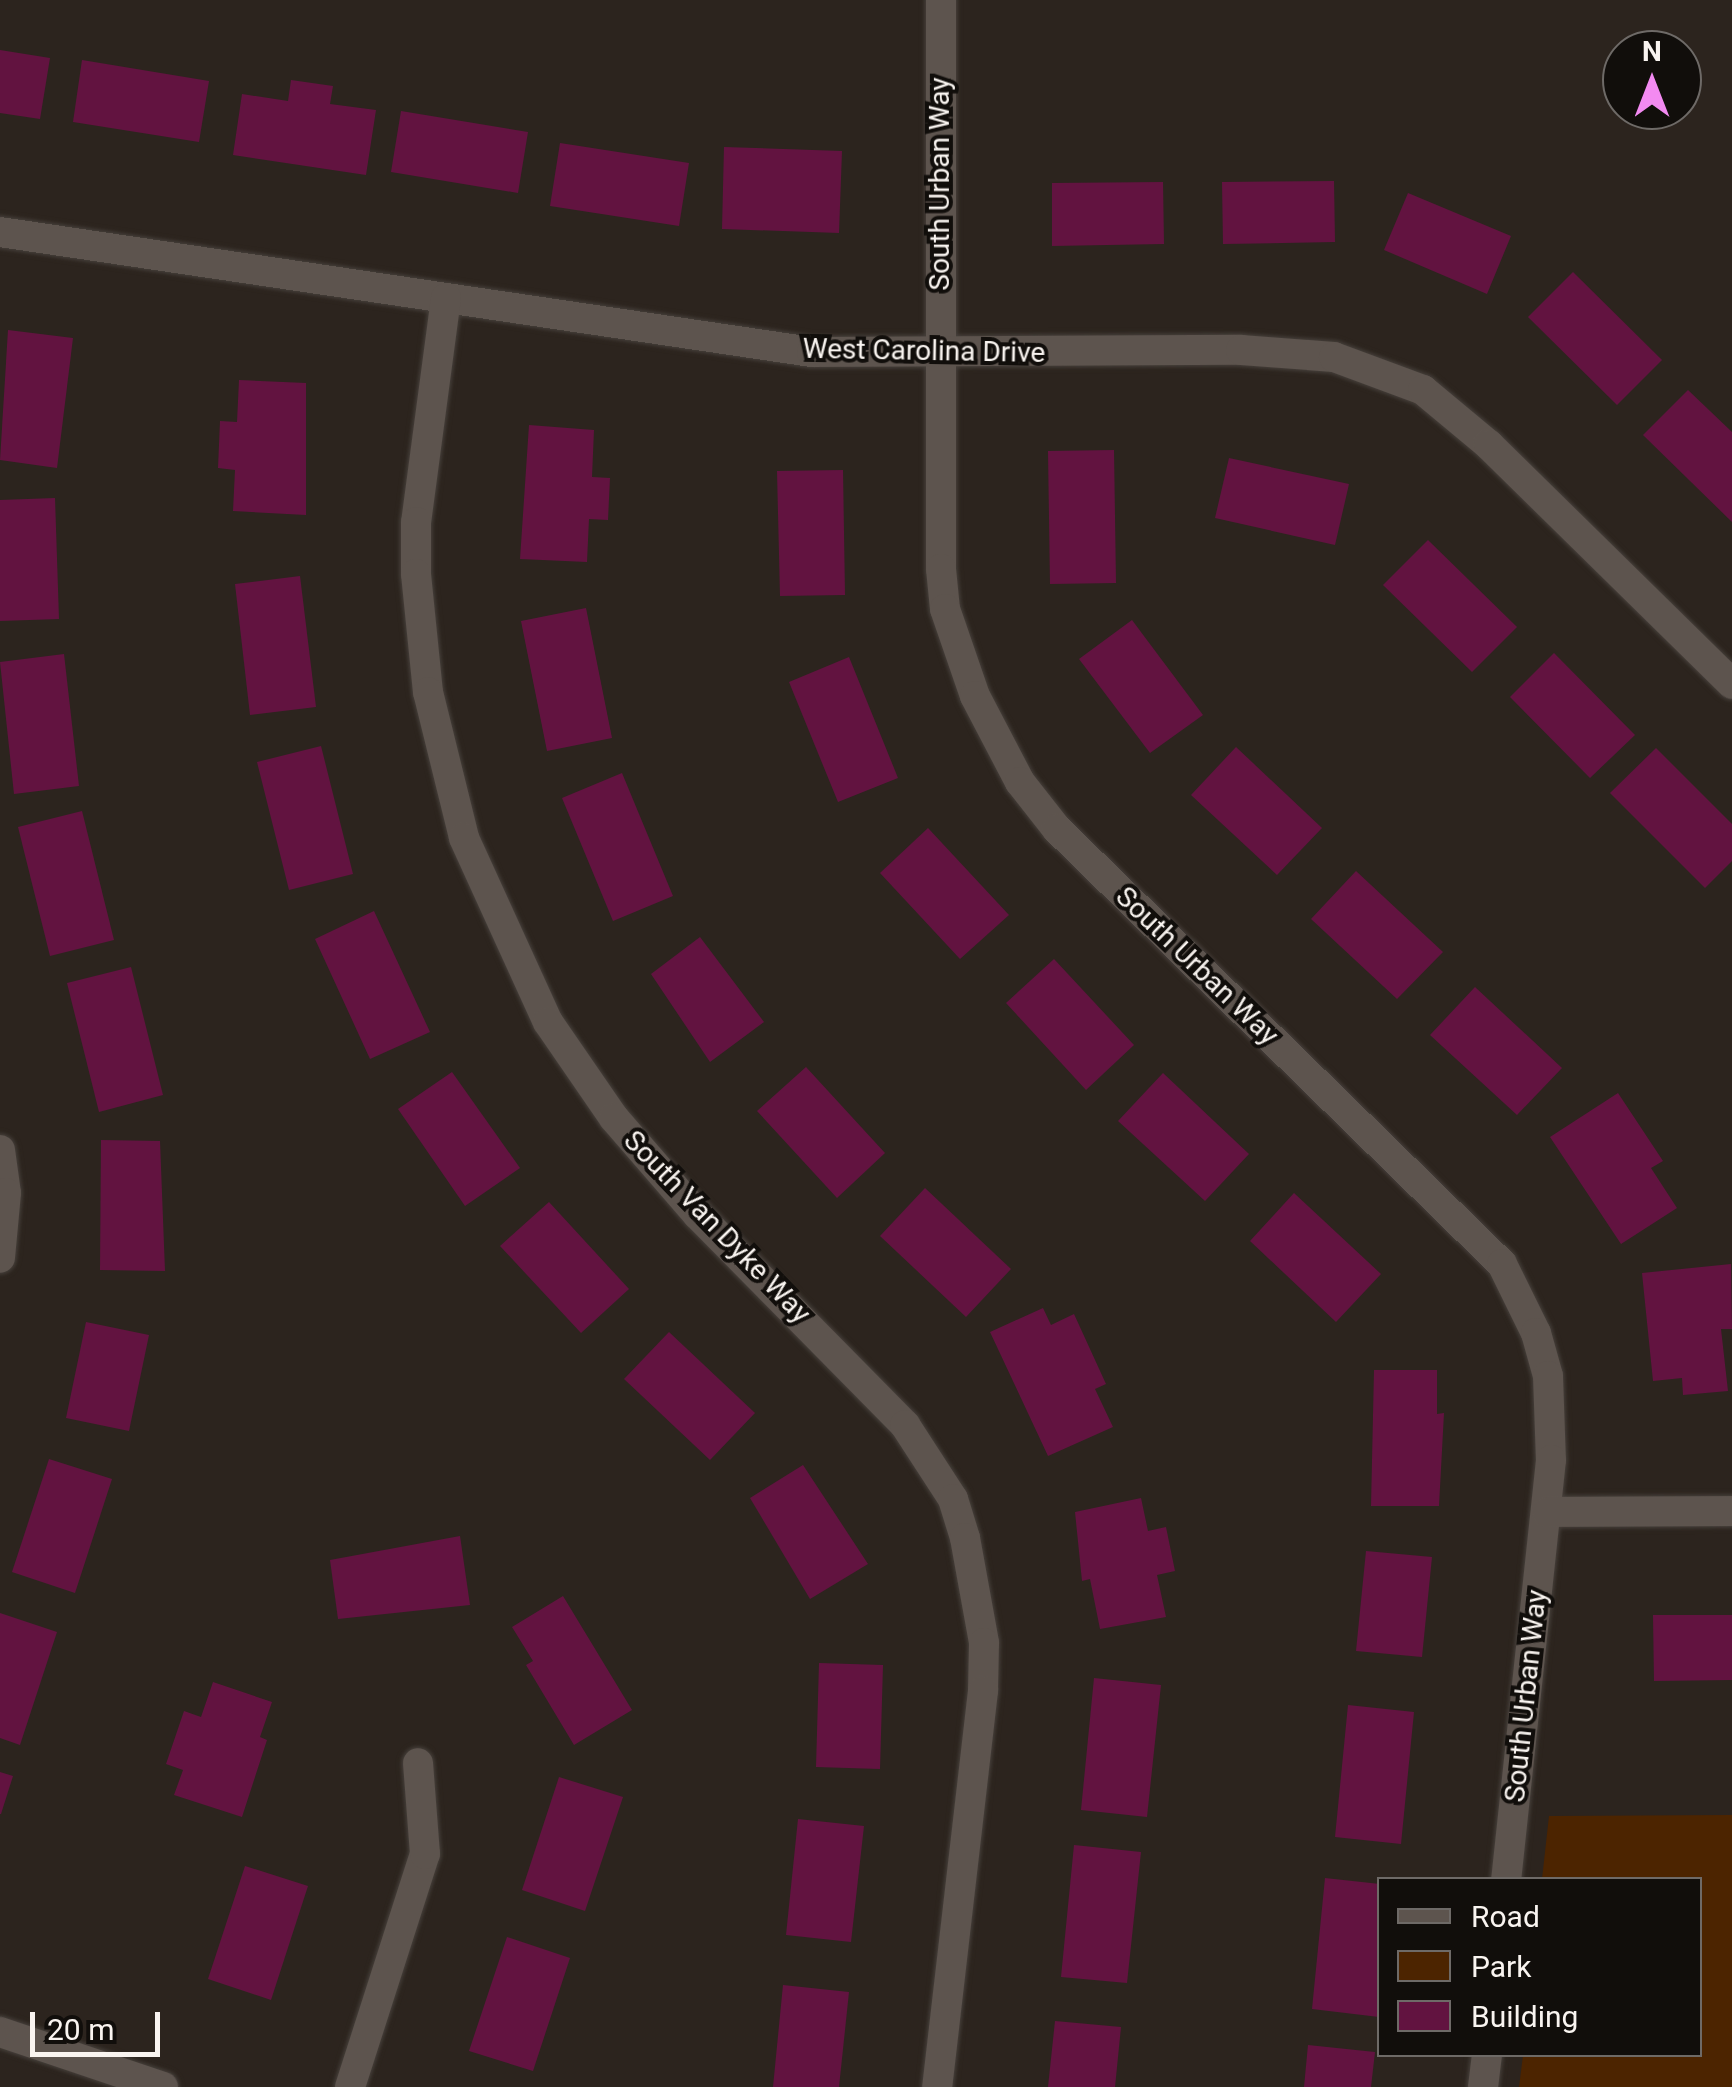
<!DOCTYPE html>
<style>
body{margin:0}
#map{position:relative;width:1732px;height:2087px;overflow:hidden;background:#2c241e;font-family:Roboto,sans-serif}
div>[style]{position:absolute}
.green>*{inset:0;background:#4c2400}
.building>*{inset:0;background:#621340}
.roads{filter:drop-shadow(0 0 2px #46403b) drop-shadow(0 0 2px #46403b)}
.street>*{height:30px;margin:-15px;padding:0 15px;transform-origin:15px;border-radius:15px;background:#5d544e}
span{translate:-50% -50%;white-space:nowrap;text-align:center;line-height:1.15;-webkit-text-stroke:8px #110e0b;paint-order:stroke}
.street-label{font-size:28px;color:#f9f4f0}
.legend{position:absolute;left:1377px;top:1877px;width:325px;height:180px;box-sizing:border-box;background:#110e0b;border:2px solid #6e6a67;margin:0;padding:12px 18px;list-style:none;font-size:30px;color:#f9f4f0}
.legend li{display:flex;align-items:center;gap:20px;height:50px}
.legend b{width:50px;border:2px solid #6e6a67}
.north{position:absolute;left:1602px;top:30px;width:100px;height:100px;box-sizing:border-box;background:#110e0b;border:2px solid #6e6a67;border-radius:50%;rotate:0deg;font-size:28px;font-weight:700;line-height:40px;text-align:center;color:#f9f4f0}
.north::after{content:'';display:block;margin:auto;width:35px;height:45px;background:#f38af1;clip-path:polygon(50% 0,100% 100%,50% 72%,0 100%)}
.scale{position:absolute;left:30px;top:2012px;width:130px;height:45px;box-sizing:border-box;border:5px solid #f9f4f0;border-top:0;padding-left:12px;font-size:30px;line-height:35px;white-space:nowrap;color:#f9f4f0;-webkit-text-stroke:8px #110e0b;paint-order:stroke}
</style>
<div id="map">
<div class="green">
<i style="clip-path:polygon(1732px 1815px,1732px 2087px,1519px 2087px,1523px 2055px,1700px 2054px,1700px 1880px,1542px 1879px,1549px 1816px)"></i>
</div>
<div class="building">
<i style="clip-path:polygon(0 50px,50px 58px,40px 119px,0 113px)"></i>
<i style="clip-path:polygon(82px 60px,209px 81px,199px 142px,73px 122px)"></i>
<i style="clip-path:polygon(291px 80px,333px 86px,330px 104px,376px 110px,366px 175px,233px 155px,242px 94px,288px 101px)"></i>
<i style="clip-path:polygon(401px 111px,528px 132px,518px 193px,391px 172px)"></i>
<i style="clip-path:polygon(560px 143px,689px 163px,679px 226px,550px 206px)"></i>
<i style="clip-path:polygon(724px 147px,842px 151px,839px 233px,722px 229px)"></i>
<i style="clip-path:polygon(1334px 181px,1335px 242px,1223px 244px,1222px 182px)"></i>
<i style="clip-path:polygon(1163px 182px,1164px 244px,1052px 246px,1052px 183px)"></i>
<i style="clip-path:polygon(1408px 193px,1511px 236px,1487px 294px,1384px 250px)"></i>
<i style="clip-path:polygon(1573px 272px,1662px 360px,1617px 405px,1528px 317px)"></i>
<i style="clip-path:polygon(8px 330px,73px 338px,57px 468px,0 460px)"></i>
<i style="clip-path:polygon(239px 380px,306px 383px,306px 515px,233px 511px,235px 470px,218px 468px,220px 421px,237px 422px)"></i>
<i style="clip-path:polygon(1688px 390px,1732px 432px,1732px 522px,1643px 435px)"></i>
<i style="clip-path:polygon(529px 425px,594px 430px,592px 477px,610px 478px,608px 520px,589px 519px,587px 562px,520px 559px)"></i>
<i style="clip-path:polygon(1114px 450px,1116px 583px,1050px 584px,1048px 451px)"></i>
<i style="clip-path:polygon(1229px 458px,1349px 484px,1335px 545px,1215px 518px)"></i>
<i style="clip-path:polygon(843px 470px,845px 595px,780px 596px,777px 471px)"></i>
<i style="clip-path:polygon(55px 498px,59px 619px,0 621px,0 500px)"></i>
<i style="clip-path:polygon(1428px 540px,1517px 627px,1472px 672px,1383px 585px)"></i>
<i style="clip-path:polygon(300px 576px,316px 707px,250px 715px,235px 584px)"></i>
<i style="clip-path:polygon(586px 608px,612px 738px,547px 751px,521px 621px)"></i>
<i style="clip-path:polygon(1132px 620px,1203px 715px,1150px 753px,1079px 659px)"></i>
<i style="clip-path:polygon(1554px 653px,1635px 735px,1590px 778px,1510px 697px)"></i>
<i style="clip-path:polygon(64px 654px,79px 786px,14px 794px,0 662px)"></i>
<i style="clip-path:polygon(849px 657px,898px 778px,838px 802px,789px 682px)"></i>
<i style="clip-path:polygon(321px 746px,353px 874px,289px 890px,257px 762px)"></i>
<i style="clip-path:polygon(1236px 747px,1322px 828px,1277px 875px,1191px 795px)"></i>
<i style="clip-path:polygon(1656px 748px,1732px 824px,1732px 861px,1705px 888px,1610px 793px)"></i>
<i style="clip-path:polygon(622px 773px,673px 896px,613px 921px,562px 798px)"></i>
<i style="clip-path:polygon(82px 811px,114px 940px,50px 956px,18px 827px)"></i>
<i style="clip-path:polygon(928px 828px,1009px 915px,960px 959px,880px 873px)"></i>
<i style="clip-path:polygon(1356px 871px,1443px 952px,1397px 999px,1311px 919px)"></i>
<i style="clip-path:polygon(374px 911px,430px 1032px,370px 1059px,315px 939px)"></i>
<i style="clip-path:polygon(700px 937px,764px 1022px,710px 1062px,651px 974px)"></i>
<i style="clip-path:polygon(1054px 959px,1134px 1045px,1086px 1090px,1006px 1003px)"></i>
<i style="clip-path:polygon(131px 967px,163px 1095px,99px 1112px,67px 983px)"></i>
<i style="clip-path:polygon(1475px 987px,1562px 1068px,1517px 1115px,1430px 1035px)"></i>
<i style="clip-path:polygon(806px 1067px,885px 1153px,837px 1198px,757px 1111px)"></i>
<i style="clip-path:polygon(452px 1072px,520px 1168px,465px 1206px,398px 1109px)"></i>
<i style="clip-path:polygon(1163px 1073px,1249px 1154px,1205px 1201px,1118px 1121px)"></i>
<i style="clip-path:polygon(1618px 1093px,1663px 1161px,1651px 1168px,1677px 1208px,1621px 1244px,1550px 1137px)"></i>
<i style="clip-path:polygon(101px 1140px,160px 1141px,165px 1271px,100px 1270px)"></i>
<i style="clip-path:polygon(925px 1188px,1011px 1269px,966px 1317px,880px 1236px)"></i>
<i style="clip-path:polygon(1294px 1193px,1381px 1274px,1336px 1322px,1250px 1241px)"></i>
<i style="clip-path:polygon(549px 1202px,629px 1289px,581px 1333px,500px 1246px)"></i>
<i style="clip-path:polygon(1731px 1264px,1732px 1329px,1721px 1329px,1728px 1391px,1683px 1395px,1682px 1378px,1653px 1381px,1642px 1273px)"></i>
<i style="clip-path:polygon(1043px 1308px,1051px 1325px,1074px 1314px,1106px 1384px,1095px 1389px,1113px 1427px,1048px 1456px,990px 1332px)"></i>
<i style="clip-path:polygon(86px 1322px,149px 1335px,129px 1431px,66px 1418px)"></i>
<i style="clip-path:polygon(669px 1332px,755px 1413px,710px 1460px,624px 1379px)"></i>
<i style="clip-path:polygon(1374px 1370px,1437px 1370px,1437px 1414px,1444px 1413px,1439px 1506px,1371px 1506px)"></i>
<i style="clip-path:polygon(49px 1459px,112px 1479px,75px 1593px,12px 1572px)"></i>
<i style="clip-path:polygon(803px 1465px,868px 1564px,810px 1599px,750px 1498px)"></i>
<i style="clip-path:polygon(1141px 1498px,1148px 1531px,1166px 1527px,1175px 1571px,1157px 1575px,1166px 1617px,1100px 1629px,1090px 1579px,1082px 1581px,1075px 1512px)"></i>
<i style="clip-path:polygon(460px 1536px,470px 1605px,338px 1619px,330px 1560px)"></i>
<i style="clip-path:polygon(1366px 1551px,1432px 1557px,1422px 1657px,1356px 1651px)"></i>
<i style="clip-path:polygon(563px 1596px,632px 1710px,574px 1745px,526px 1665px,533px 1661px,512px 1627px)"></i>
<i style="clip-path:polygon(0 1613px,57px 1632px,20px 1745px,0 1738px)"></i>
<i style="clip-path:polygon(1653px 1615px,1732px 1615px,1732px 1680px,1654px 1681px)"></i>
<i style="clip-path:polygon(819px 1663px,883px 1665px,880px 1769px,816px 1767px)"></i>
<i style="clip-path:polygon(1094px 1678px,1161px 1685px,1147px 1817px,1081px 1810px)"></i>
<i style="clip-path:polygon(213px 1682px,272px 1702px,260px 1737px,267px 1740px,242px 1817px,174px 1795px,183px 1770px,166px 1764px,184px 1711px,201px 1717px)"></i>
<i style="clip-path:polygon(1348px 1705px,1414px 1712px,1401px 1844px,1335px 1837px)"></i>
<i style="clip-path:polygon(0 1772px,13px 1776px,1px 1814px,0 1814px)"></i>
<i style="clip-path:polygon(559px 1777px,623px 1797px,585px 1911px,522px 1890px)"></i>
<i style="clip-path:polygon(798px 1819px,864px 1826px,851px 1942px,786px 1935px)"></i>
<i style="clip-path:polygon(1074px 1845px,1141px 1852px,1127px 1983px,1061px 1977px)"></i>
<i style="clip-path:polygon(245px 1866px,308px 1886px,271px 2000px,208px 1979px)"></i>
<i style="clip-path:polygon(1325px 1878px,1380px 1884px,1379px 2017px,1312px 2009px)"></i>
<i style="clip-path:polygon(507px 1937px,570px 1958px,533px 2071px,469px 2051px)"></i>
<i style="clip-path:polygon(783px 1985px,849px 1992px,839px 2087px,773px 2087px)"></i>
<i style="clip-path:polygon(1055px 2021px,1121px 2027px,1115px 2087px,1048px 2087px)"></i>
<i style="clip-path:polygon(1308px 2045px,1375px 2052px,1371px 2087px,1304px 2087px)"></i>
</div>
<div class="roads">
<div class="street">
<i style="left:941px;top:0;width:569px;rotate:90deg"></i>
<i style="left:941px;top:569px;width:40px;rotate:84.3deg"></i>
<i style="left:945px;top:609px;width:92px;rotate:71deg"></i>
<i style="left:975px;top:696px;width:97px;rotate:62.4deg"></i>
<i style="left:1020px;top:782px;width:60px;rotate:51.8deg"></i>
<i style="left:1057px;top:829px;width:622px;rotate:44.35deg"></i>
<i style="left:1502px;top:1264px;width:77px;rotate:63.8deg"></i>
<i style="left:1536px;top:1333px;width:45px;rotate:74.4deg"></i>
<i style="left:1548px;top:1376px;width:84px;rotate:88deg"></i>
<i style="left:1551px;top:1460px;width:422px;rotate:96.1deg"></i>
<i style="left:0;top:232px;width:821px;rotate:8.41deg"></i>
<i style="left:812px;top:352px;width:429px;rotate:-0.3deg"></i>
<i style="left:1241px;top:350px;width:93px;rotate:4.3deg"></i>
<i style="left:1334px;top:357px;width:95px;rotate:20.3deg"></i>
<i style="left:1423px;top:390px;width:86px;rotate:39.8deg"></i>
<i style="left:1489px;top:445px;width:341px;rotate:44.5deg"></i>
<i style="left:446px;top:298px;width:226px;rotate:97.6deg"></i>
<i style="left:416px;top:522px;width:52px;rotate:90deg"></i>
<i style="left:416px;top:574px;width:119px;rotate:84.2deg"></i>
<i style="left:428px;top:692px;width:150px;rotate:76.1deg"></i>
<i style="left:464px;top:838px;width:202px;rotate:65.5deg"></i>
<i style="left:548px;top:1022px;width:116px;rotate:55.5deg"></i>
<i style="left:614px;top:1118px;width:128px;rotate:49.1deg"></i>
<i style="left:698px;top:1215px;width:295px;rotate:45.4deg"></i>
<i style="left:905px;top:1425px;width:88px;rotate:57deg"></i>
<i style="left:953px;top:1499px;width:41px;rotate:72.9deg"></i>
<i style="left:965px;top:1538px;width:107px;rotate:79.7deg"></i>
<i style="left:984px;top:1643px;width:48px;rotate:91.2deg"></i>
<i style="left:983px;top:1691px;width:399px;rotate:96.6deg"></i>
<i style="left:0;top:1150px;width:43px;rotate:82.1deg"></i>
<i style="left:6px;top:1193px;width:65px;rotate:95.3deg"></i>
<i style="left:1547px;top:1512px;width:185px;rotate:-0.3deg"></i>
<i style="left:0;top:2032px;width:172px;rotate:18.6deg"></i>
<i style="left:350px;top:2087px;width:245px;rotate:-72.2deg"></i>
<i style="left:425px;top:1854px;width:91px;rotate:-94.4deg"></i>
<i style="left:1483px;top:2087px;width:33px;rotate:-83deg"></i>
</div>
</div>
<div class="street-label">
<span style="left:940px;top:184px;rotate:-90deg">South Urban Way</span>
<span style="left:924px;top:351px;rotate:1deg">West Carolina Drive</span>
<span style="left:1197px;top:966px;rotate:44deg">South Urban Way</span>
<span style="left:717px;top:1227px;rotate:46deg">South Van Dyke Way</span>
<span style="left:1526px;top:1696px;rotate:-84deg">South Urban Way</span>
</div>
<ul class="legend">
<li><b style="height:12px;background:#5d544e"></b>Road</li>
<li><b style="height:28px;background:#4c2400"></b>Park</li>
<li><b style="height:28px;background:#621340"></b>Building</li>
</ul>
<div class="north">N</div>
<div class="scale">20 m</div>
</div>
